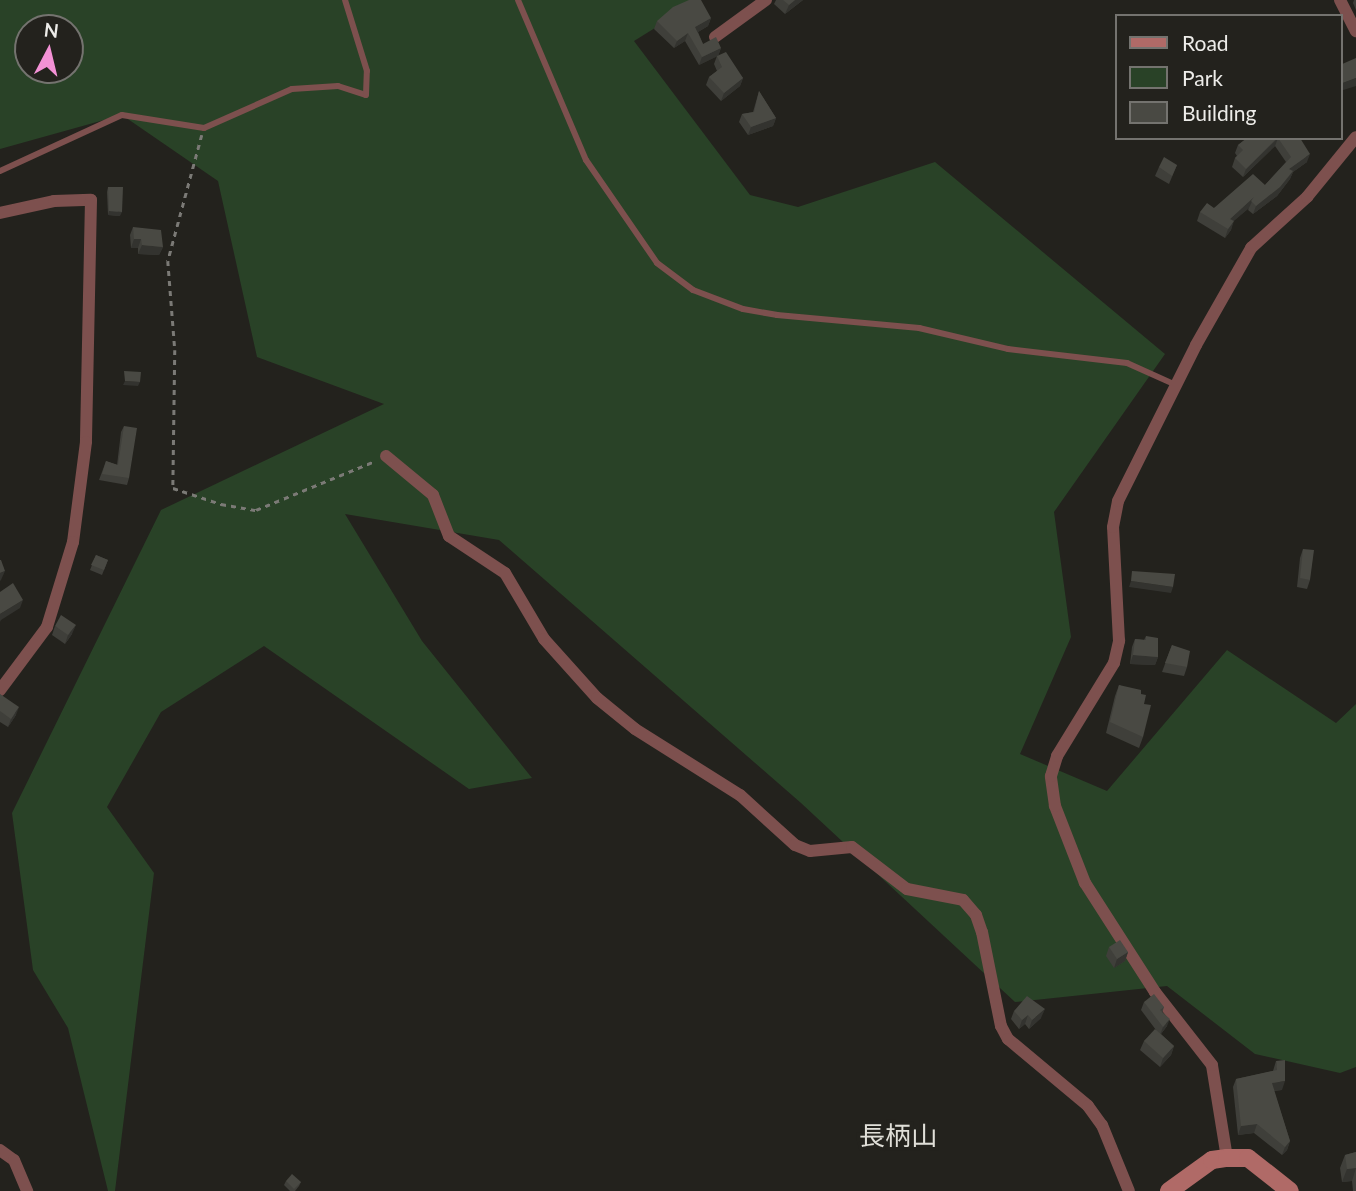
<!DOCTYPE html>
<meta charset="utf-8">
<style>
body{margin:0}
#map{position:relative;width:1356px;height:1191px;overflow:hidden;background:#23221d;font-family:Lato,"Noto Sans JP",sans-serif}
div>[style]{position:absolute}
.green>*{inset:0;background:#294227}
.path>*{height:2.5px;margin-top:-1.25px;transform-origin:0;background:repeating-linear-gradient(90deg,#7b7a76 0 5px,transparent 0 10px)}
.lane>*{height:6px;margin:-3px;padding:0 3px;transform-origin:3px;border-radius:3px;background:#7d504e}
.street>*{height:12px;margin:-6px;padding:0 6px;transform-origin:6px;border-radius:6px;background:#7d504e}
.secondary>*{height:18px;margin:-9px;padding:0 9px;transform-origin:9px;border-radius:9px;background:#b06a67}
.wall>*{inset:0;background:#3f3f3a}
.shaded-wall>*{inset:0;background:#33332f}
.building>*{inset:0;background:#494943}
span{translate:-50% -50%;white-space:nowrap;text-align:center;line-height:1.15;-webkit-text-stroke:7px #23221d;paint-order:stroke}
.quarter-label{font-size:26px;color:#e0dfd8}
.legend{position:absolute;left:1115px;top:14px;width:228px;height:126px;box-sizing:border-box;background:#23221d;border:2px solid #74736f;margin:0;padding:9px 12px;list-style:none;font-size:21px;color:#edece9}
.legend li{display:flex;align-items:center;gap:14px;height:35px}
.legend b{width:35px;border:2px solid #74736f}
.north{position:absolute;left:14px;top:14px;width:70px;height:70px;box-sizing:border-box;background:#23221d;border:2px solid #74736f;border-radius:50%;rotate:7deg;font-size:19px;font-weight:700;line-height:28px;text-align:center;color:#edece9}
.north::after{content:'';display:block;margin:auto;width:24px;height:32px;background:#f391d5;clip-path:polygon(50% 0,100% 100%,50% 72%,0 100%)}
</style>
<div id="map">
<div class="green">
<i style="clip-path:polygon(evenodd,0 0,700px 0,634px 41px,750px 195px,798px 207px,935px 162px,1165px 354px,1054px 512px,1071px 637px,1020px 754px,1107px 791px,1227px 650px,1336px 723px,1356px 704px,1356px 1067px,1340px 1073px,1255px 1054px,1167px 986px,1015px 1002px,801px 803px,499px 540px,345px 514px,422px 641px,532px 778px,469px 789px,264px 646px,161px 712px,107px 807px,154px 873px,115px 1191px,108px 1191px,68px 1028px,33px 970px,12px 813px,161px 510px,384px 404px,257px 357px,218px 181px,122px 115px,0 149px,0 0,28px 28px,70px 28px,70px 70px,28px 70px,28px 28px)"></i>
</div>
<div class="path">
<i style="left:202px;top:135px;width:131px;rotate:105.1deg"></i>
<i style="left:168px;top:261px;width:89px;rotate:85.5deg"></i>
<i style="left:175px;top:350px;width:138px;rotate:90.8deg"></i>
<i style="left:173px;top:488px;width:51px;rotate:18.4deg"></i>
<i style="left:221px;top:504px;width:36px;rotate:10deg"></i>
<i style="left:256px;top:510px;width:129px;rotate:-22.4deg"></i>
</div>
<div class="lane">
<i style="left:518px;top:0;width:174px;rotate:67deg"></i>
<i style="left:586px;top:160px;width:125px;rotate:55.4deg"></i>
<i style="left:657px;top:263px;width:45px;rotate:36.9deg"></i>
<i style="left:693px;top:290px;width:53px;rotate:20.8deg"></i>
<i style="left:743px;top:309px;width:35px;rotate:10deg"></i>
<i style="left:777px;top:315px;width:143px;rotate:5.2deg"></i>
<i style="left:919px;top:328px;width:91px;rotate:13.3deg"></i>
<i style="left:1008px;top:349px;width:120px;rotate:6.7deg"></i>
<i style="left:1127px;top:363px;width:54px;rotate:24.2deg"></i>
<i style="left:0;top:171px;width:134px;rotate:-24.7deg"></i>
<i style="left:122px;top:115px;width:83px;rotate:9deg"></i>
<i style="left:204px;top:128px;width:96px;rotate:-23.9deg"></i>
<i style="left:292px;top:89px;width:46px;rotate:-3.7deg"></i>
<i style="left:338px;top:86px;width:29px;rotate:18deg"></i>
<i style="left:366px;top:95px;width:24px;rotate:-88deg"></i>
<i style="left:367px;top:71px;width:74px;rotate:-107.2deg"></i>
</div>
<div class="street">
<i style="left:1340px;top:0;width:35px;rotate:63deg"></i>
<i style="left:715px;top:37px;width:63px;rotate:-36deg"></i>
<i style="left:0;top:213px;width:55px;rotate:-12.5deg"></i>
<i style="left:54px;top:201px;width:37px;rotate:-2deg"></i>
<i style="left:91px;top:200px;width:242px;rotate:91.2deg"></i>
<i style="left:86px;top:442px;width:101px;rotate:97.4deg"></i>
<i style="left:73px;top:542px;width:89px;rotate:107deg"></i>
<i style="left:47px;top:627px;width:79px;rotate:126.7deg"></i>
<i style="left:386px;top:456px;width:61px;rotate:39.7deg"></i>
<i style="left:433px;top:495px;width:44px;rotate:68.7deg"></i>
<i style="left:449px;top:536px;width:67px;rotate:33.5deg"></i>
<i style="left:505px;top:573px;width:77px;rotate:59.4deg"></i>
<i style="left:544px;top:639px;width:79px;rotate:48.1deg"></i>
<i style="left:597px;top:698px;width:49px;rotate:39.2deg"></i>
<i style="left:635px;top:729px;width:124px;rotate:32.2deg"></i>
<i style="left:740px;top:795px;width:74px;rotate:42.3deg"></i>
<i style="left:795px;top:845px;width:16px;rotate:22deg"></i>
<i style="left:810px;top:851px;width:42px;rotate:-5.4deg"></i>
<i style="left:852px;top:847px;width:69px;rotate:37.4deg"></i>
<i style="left:907px;top:889px;width:57px;rotate:11.1deg"></i>
<i style="left:963px;top:900px;width:20px;rotate:49deg"></i>
<i style="left:976px;top:915px;width:18px;rotate:71deg"></i>
<i style="left:982px;top:932px;width:96px;rotate:78.6deg"></i>
<i style="left:1001px;top:1026px;width:15px;rotate:62deg"></i>
<i style="left:1008px;top:1039px;width:104px;rotate:39.9deg"></i>
<i style="left:1088px;top:1106px;width:24px;rotate:54deg"></i>
<i style="left:1102px;top:1125px;width:71px;rotate:67.8deg"></i>
<i style="left:0;top:1150px;width:17px;rotate:36deg"></i>
<i style="left:14px;top:1160px;width:34px;rotate:67deg"></i>
<i style="left:1227px;top:1158px;width:94px;rotate:-99.2deg"></i>
<i style="left:1212px;top:1065px;width:93px;rotate:-128deg"></i>
<i style="left:1155px;top:992px;width:130px;rotate:-122.7deg"></i>
<i style="left:1085px;top:883px;width:83px;rotate:-111.3deg"></i>
<i style="left:1055px;top:806px;width:30px;rotate:-98deg"></i>
<i style="left:1051px;top:776px;width:21px;rotate:-73deg"></i>
<i style="left:1057px;top:756px;width:109px;rotate:-58.5deg"></i>
<i style="left:1114px;top:663px;width:23px;rotate:-77deg"></i>
<i style="left:1119px;top:641px;width:114px;rotate:-93deg"></i>
<i style="left:1113px;top:527px;width:26px;rotate:-79deg"></i>
<i style="left:1118px;top:501px;width:174px;rotate:-63.4deg"></i>
<i style="left:1196px;top:345px;width:112px;rotate:-60.4deg"></i>
<i style="left:1251px;top:248px;width:76px;rotate:-42.3deg"></i>
<i style="left:1307px;top:197px;width:77px;rotate:-50.8deg"></i>
</div>
<div class="secondary">
<i style="left:1169px;top:1191px;width:53px;rotate:-35.8deg"></i>
<i style="left:1212px;top:1160px;width:15px;rotate:-8deg"></i>
<i style="left:1227px;top:1158px;width:21px"></i>
<i style="left:1248px;top:1158px;width:53px;rotate:38.2deg"></i>
</div>
<div class="wall">
<i style="clip-path:polygon(776px 0,803px 0,785px 14px,774px 4px)"></i>
<i style="clip-path:polygon(1354px 0,1356px 0,1356px 10px,1353px 3px)"></i>
<i style="clip-path:polygon(711px 18px,708px 26px,698px 32px,703px 44px,721px 48px,718px 56px,743px 78px,740px 86px,721px 101px,706px 85px,709px 77px,717px 71px,714px 64px,717px 56px,699px 65px,685px 41px,674px 48px,654px 29px,657px 21px)"></i>
<i style="clip-path:polygon(759px 91px,776px 118px,773px 126px,748px 135px,739px 122px,742px 114px,753px 112px)"></i>
<i style="clip-path:polygon(1247px 138px,1300px 138px,1307px 162px,1293px 172px,1290px 179px,1277px 196px,1253px 214px,1248px 210px,1249px 208px,1233px 221px,1231px 230px,1225px 238px,1197px 221px,1200px 212px,1214px 208px,1265px 185px,1286px 162px,1275px 146px,1243px 177px,1232px 167px,1235px 158px,1237px 156px,1235px 153px,1238px 145px)"></i>
<i style="clip-path:polygon(1177px 165px,1169px 184px,1155px 176px,1159px 167px)"></i>
<i style="clip-path:polygon(108px 187px,120px 216px,108px 215px,107px 192px)"></i>
<i style="clip-path:polygon(133px 227px,163px 247px,159px 255px,138px 254px,138px 248px,131px 248px,130px 235px)"></i>
<i style="clip-path:polygon(124px 426px,129px 478px,127px 485px,99px 480px,106px 461px,117px 465px,121px 432px)"></i>
<i style="clip-path:polygon(1303px 549px,1310px 580px,1307px 589px,1297px 587px,1300px 558px)"></i>
<i style="clip-path:polygon(96px 555px,108px 560px,102px 575px,90px 570px)"></i>
<i style="clip-path:polygon(55px 626px,72px 634px,65px 644px,52px 635px)"></i>
<i style="clip-path:polygon(1146px 636px,1158px 657px,1155px 665px,1130px 664px,1132px 647px,1135px 639px,1144px 640px)"></i>
<i style="clip-path:polygon(1172px 645px,1187px 667px,1184px 676px,1162px 672px)"></i>
<i style="clip-path:polygon(1119px 685px,1141px 694px,1144px 704px,1143px 737px,1139px 748px,1106px 733px,1115px 696px)"></i>
<i style="clip-path:polygon(0 694px,16px 715px,8px 727px,0 722px)"></i>
<i style="clip-path:polygon(1109px 947px,1128px 952px,1125px 961px,1114px 968px,1106px 956px)"></i>
<i style="clip-path:polygon(1144px 1002px,1164px 1007px,1162px 1013px,1167px 1026px,1161px 1034px,1174px 1046px,1171px 1055px,1160px 1067px,1140px 1050px,1144px 1041px,1156px 1030px,1141px 1010px)"></i>
<i style="clip-path:polygon(1014px 1011px,1041px 1018px,1029px 1029px,1025px 1024px,1019px 1029px,1011px 1019px)"></i>
<i style="clip-path:polygon(1276px 1061px,1282px 1090px,1274px 1091px,1290px 1141px,1287px 1150px,1282px 1155px,1254px 1133px,1238px 1135px,1233px 1087px,1236px 1079px,1273px 1071px)"></i>
<i style="clip-path:polygon(1356px 1152px,1356px 1191px,1353px 1191px,1352px 1181px,1342px 1182px,1340px 1168px,1345px 1155px)"></i>
<i style="clip-path:polygon(286px 1181px,301px 1182px,299px 1186px,295px 1191px,290px 1191px,284px 1185px)"></i>
</div>
<div class="shaded-wall">
<i style="clip-path:polygon(795px 0,803px 0,785px 14px,789px 5px)"></i>
<i style="clip-path:polygon(711px 18px,708px 26px,693px 35px,695px 27px)"></i>
<i style="clip-path:polygon(688px 33px,685px 41px,674px 48px,677px 41px)"></i>
<i style="clip-path:polygon(721px 48px,718px 56px,699px 65px,702px 57px)"></i>
<i style="clip-path:polygon(743px 78px,740px 86px,721px 101px,724px 93px)"></i>
<i style="clip-path:polygon(1356px 78px,1356px 86px,1340px 91px,1340px 84px)"></i>
<i style="clip-path:polygon(776px 118px,773px 126px,748px 135px,751px 127px)"></i>
<i style="clip-path:polygon(1278px 138px,1275px 146px,1243px 177px,1246px 169px)"></i>
<i style="clip-path:polygon(1310px 154px,1307px 162px,1293px 172px,1290px 179px,1277px 196px,1253px 214px,1256px 206px,1289px 169px)"></i>
<i style="clip-path:polygon(1254px 197px,1249px 208px,1227px 227px,1230px 219px)"></i>
<i style="clip-path:polygon(109px 211px,122px 212px,120px 216px,108px 215px)"></i>
<i style="clip-path:polygon(1234px 221px,1231px 230px,1225px 238px,1228px 229px)"></i>
<i style="clip-path:polygon(134px 239px,141px 239px,138px 248px,131px 248px)"></i>
<i style="clip-path:polygon(142px 245px,163px 247px,159px 255px,138px 254px)"></i>
<i style="clip-path:polygon(125px 381px,140px 382px,138px 386px,123px 385px)"></i>
<i style="clip-path:polygon(5px 571px,1px 580px,0 581px,0 573px)"></i>
<i style="clip-path:polygon(1131px 581px,1173px 587px,1171px 593px,1129px 587px)"></i>
<i style="clip-path:polygon(23px 600px,20px 608px,1px 620px,0 622px,0 614px)"></i>
<i style="clip-path:polygon(76px 625px,72px 634px,65px 644px,68px 635px)"></i>
<i style="clip-path:polygon(1133px 655px,1158px 657px,1155px 665px,1130px 664px)"></i>
<i style="clip-path:polygon(19px 707px,16px 715px,8px 727px,11px 719px)"></i>
<i style="clip-path:polygon(1128px 952px,1125px 961px,1114px 968px,1117px 959px)"></i>
<i style="clip-path:polygon(1045px 1009px,1041px 1018px,1029px 1029px,1032px 1020px)"></i>
<i style="clip-path:polygon(1028px 1015px,1025px 1024px,1019px 1029px,1022px 1020px)"></i>
<i style="clip-path:polygon(1170px 1019px,1167px 1026px,1160px 1035px,1163px 1027px)"></i>
<i style="clip-path:polygon(1174px 1046px,1171px 1055px,1160px 1067px,1163px 1058px)"></i>
<i style="clip-path:polygon(1285px 1081px,1282px 1090px,1269px 1091px,1272px 1083px)"></i>
<i style="clip-path:polygon(1257px 1124px,1254px 1133px,1238px 1135px,1241px 1126px)"></i>
<i style="clip-path:polygon(1290px 1141px,1287px 1150px,1282px 1155px,1285px 1147px)"></i>
<i style="clip-path:polygon(1356px 1168px,1352px 1181px,1342px 1182px,1347px 1169px)"></i>
</div>
<div class="building">
<i style="clip-path:polygon(689px 0,701px 0,711px 18px,695px 27px,703px 44px,716px 37px,721px 48px,702px 57px,688px 33px,677px 41px,657px 21px,673px 7px)"></i>
<i style="clip-path:polygon(783px 0,795px 0,789px 5px)"></i>
<i style="clip-path:polygon(726px 52px,743px 78px,724px 93px,709px 77px,722px 67px,717px 56px)"></i>
<i style="clip-path:polygon(1356px 58px,1356px 78px,1340px 84px,1340px 65px)"></i>
<i style="clip-path:polygon(759px 91px,776px 118px,751px 127px,742px 114px,754px 112px)"></i>
<i style="clip-path:polygon(1247px 138px,1277px 138px,1246px 169px,1235px 158px,1243px 150px,1238px 145px)"></i>
<i style="clip-path:polygon(1278px 138px,1300px 138px,1310px 154px,1289px 169px,1293px 171px,1280px 187px,1256px 206px,1251px 201px,1254px 197px,1230px 219px,1234px 221px,1228px 229px,1200px 212px,1207px 203px,1214px 208px,1253px 174px,1265px 185px,1291px 157px)"></i>
<i style="clip-path:polygon(1164px 157px,1177px 165px,1172px 176px,1159px 167px)"></i>
<i style="clip-path:polygon(108px 187px,123px 187px,122px 212px,109px 211px)"></i>
<i style="clip-path:polygon(133px 227px,161px 230px,163px 247px,142px 245px,141px 239px,134px 239px)"></i>
<i style="clip-path:polygon(124px 371px,141px 372px,140px 382px,125px 381px)"></i>
<i style="clip-path:polygon(124px 426px,137px 428px,129px 478px,102px 474px,106px 461px,118px 465px)"></i>
<i style="clip-path:polygon(1303px 549px,1314px 550px,1310px 580px,1300px 578px)"></i>
<i style="clip-path:polygon(96px 555px,108px 560px,104px 570px,91px 565px)"></i>
<i style="clip-path:polygon(0 560px,1px 560px,5px 571px,0 573px)"></i>
<i style="clip-path:polygon(1132px 571px,1175px 574px,1173px 587px,1131px 581px)"></i>
<i style="clip-path:polygon(13px 583px,23px 600px,0 614px,0 592px)"></i>
<i style="clip-path:polygon(61px 615px,76px 625px,68px 635px,55px 626px)"></i>
<i style="clip-path:polygon(1146px 636px,1158px 638px,1158px 657px,1133px 655px,1135px 639px,1146px 640px)"></i>
<i style="clip-path:polygon(1172px 645px,1190px 651px,1187px 667px,1165px 663px)"></i>
<i style="clip-path:polygon(1119px 685px,1141px 690px,1141px 694px,1146px 695px,1144px 704px,1151px 705px,1143px 737px,1110px 722px)"></i>
<i style="clip-path:polygon(0 694px,19px 707px,11px 719px,0 711px)"></i>
<i style="clip-path:polygon(1120px 940px,1128px 952px,1117px 959px,1109px 947px)"></i>
<i style="clip-path:polygon(1154px 994px,1164px 1007px,1160px 1010px,1170px 1019px,1163px 1027px,1144px 1002px)"></i>
<i style="clip-path:polygon(1027px 996px,1045px 1009px,1032px 1020px,1028px 1015px,1022px 1020px,1014px 1011px)"></i>
<i style="clip-path:polygon(1155px 1029px,1174px 1046px,1163px 1058px,1144px 1041px)"></i>
<i style="clip-path:polygon(1285px 1060px,1285px 1081px,1272px 1083px,1290px 1141px,1285px 1147px,1257px 1124px,1241px 1126px,1236px 1079px,1277px 1070px,1276px 1061px)"></i>
<i style="clip-path:polygon(1356px 1152px,1356px 1168px,1347px 1169px,1345px 1155px)"></i>
<i style="clip-path:polygon(292px 1174px,301px 1182px,294px 1189px,286px 1181px)"></i>
</div>
<div class="quarter-label">
<span style="left:898px;top:1136px">長柄山</span>
</div>
<ul class="legend">
<li><b style="height:9px;background:#b06a67"></b>Road</li>
<li><b style="height:19px;background:#294227"></b>Park</li>
<li><b style="height:19px;background:#494943"></b>Building</li>
</ul>
<div class="north">N</div>
</div>
